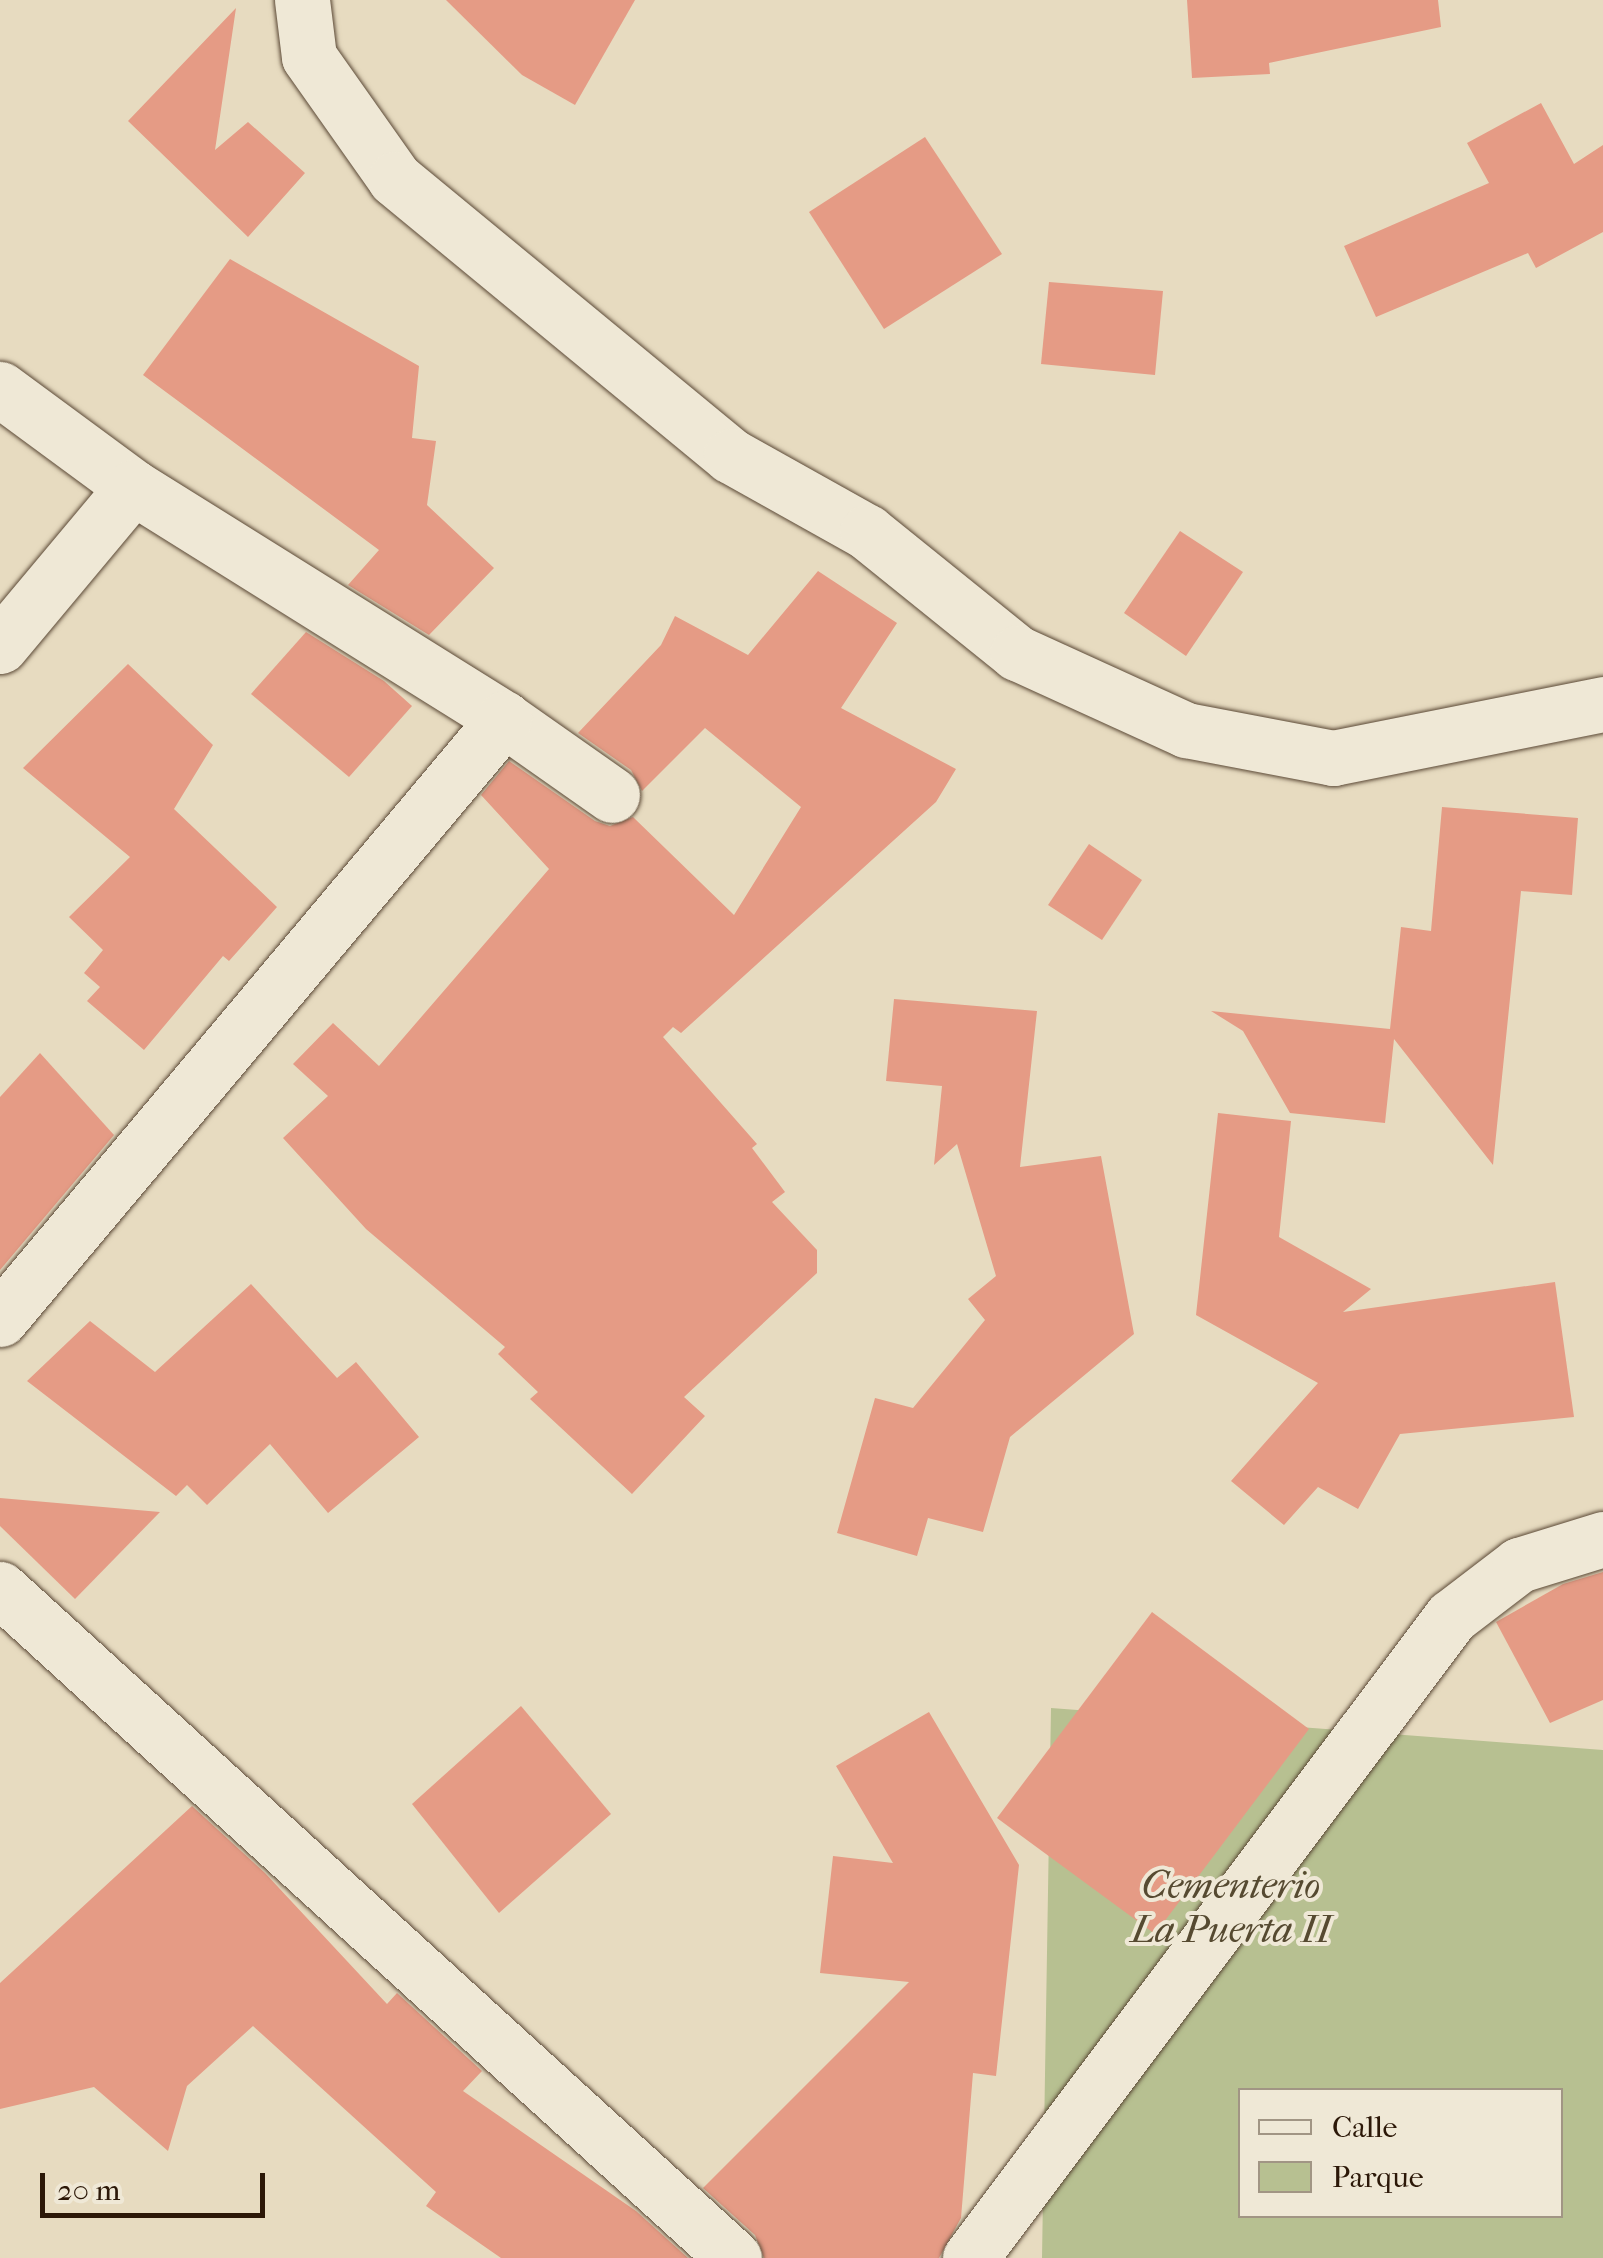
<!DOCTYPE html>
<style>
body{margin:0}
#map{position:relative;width:1603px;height:2258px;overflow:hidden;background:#e7dbc0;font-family:"IM FELL French Canon",serif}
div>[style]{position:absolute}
.green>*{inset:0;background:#b7c091}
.building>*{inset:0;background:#e59b85}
.roads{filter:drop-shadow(0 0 2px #5b4936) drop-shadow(0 0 2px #5b4936)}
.street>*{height:55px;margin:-27.5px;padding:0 27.5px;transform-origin:27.5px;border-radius:27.5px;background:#efe8d6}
span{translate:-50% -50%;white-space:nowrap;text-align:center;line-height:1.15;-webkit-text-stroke:8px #efe8d6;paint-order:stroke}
.park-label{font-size:38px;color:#564a31;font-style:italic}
.legend{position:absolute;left:1238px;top:2088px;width:325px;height:130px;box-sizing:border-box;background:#efe8d6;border:2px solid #a19584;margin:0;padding:12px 18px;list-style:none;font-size:30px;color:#2c1808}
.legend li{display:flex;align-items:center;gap:20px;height:50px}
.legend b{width:50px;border:2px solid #a19584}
.scale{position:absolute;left:40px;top:2173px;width:225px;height:45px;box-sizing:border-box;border:5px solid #2c1808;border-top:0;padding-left:12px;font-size:30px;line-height:35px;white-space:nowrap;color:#2c1808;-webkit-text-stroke:8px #efe8d6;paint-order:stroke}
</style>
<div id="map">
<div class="green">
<i style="clip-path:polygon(evenodd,1051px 1708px,1603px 1750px,1603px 2258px,1042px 2258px,1051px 1708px,1240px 2090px,1560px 2090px,1560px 2216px,1240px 2216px,1240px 2090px)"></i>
</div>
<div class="building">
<i style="clip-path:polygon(446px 0,635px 0,575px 105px,522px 75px)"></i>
<i style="clip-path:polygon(1187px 0,1438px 0,1441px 27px,1269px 63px,1270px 74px,1192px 78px)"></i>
<i style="clip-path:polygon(236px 8px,215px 150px,248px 122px,305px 173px,248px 237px,128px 121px)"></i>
<i style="clip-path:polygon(1541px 103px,1574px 164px,1603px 145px,1603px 232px,1536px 268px,1528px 253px,1376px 317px,1344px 246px,1489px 183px,1467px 143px)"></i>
<i style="clip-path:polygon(925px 137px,1002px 254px,884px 329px,809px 212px)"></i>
<i style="clip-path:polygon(230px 259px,419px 366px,412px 438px,436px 441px,427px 505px,494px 568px,429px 635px,348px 585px,379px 550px,143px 375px)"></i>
<i style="clip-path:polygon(1049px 282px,1163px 291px,1155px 375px,1041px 364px)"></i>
<i style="clip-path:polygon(1180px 531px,1243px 572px,1186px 656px,1124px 613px)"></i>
<i style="clip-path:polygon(818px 571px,897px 623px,841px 708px,956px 769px,936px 802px,681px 1033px,673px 1027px,663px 1037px,757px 1144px,752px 1148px,785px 1192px,772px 1202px,817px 1250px,817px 1273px,684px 1397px,705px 1416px,632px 1494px,530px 1399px,538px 1392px,498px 1354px,505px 1347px,366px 1229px,283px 1138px,328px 1096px,293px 1064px,333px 1023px,379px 1066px,549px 869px,481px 795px,509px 761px,595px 821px,610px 826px,633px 817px,734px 915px,801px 807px,705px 728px,642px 791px,631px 770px,578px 733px,661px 645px,675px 616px,748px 655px)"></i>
<i style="clip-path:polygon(306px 632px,384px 681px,412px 706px,349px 777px,251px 694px)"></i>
<i style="clip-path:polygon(128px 664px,213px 745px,174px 809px,277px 907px,229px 961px,223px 956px,144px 1050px,87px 1001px,100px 987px,84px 973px,103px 950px,69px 917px,130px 857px,23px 768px)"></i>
<i style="clip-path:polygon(1442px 807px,1578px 818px,1572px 895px,1521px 891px,1493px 1165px,1394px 1039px,1385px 1123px,1290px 1113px,1243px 1031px,1211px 1011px,1390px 1029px,1401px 927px,1431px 931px)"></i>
<i style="clip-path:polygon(1089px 844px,1142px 880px,1102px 940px,1048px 905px)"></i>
<i style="clip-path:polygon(894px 999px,1037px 1011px,1020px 1167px,1101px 1156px,1134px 1334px,1010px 1437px,983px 1532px,928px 1518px,917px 1556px,837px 1533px,875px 1398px,913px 1408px,985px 1320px,968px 1299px,996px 1276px,957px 1144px,934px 1165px,942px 1086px,886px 1081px)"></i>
<i style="clip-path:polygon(40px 1053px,114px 1135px,0 1270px,0 1097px)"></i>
<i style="clip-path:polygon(1218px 1113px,1291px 1121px,1279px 1237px,1371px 1289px,1343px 1312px,1555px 1282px,1574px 1417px,1400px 1434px,1358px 1509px,1318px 1487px,1284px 1525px,1231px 1481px,1318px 1383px,1196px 1315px)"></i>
<i style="clip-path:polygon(251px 1284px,337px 1378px,356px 1362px,419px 1437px,328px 1513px,270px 1444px,207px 1505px,187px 1485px,176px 1496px,27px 1381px,90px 1321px,155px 1372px)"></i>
<i style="clip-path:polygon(0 1498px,160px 1512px,75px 1599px,0 1526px)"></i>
<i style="clip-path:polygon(1603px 1572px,1603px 1700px,1550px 1723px,1496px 1622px,1563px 1584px)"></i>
<i style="clip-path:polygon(1152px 1612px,1309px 1729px,1155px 1934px,997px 1818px)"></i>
<i style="clip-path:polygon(521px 1706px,611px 1814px,499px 1913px,412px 1804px)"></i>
<i style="clip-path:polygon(929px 1712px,1019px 1865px,996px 2076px,973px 2073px,961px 2218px,939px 2258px,764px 2258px,755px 2235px,703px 2188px,909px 1982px,820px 1973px,833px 1856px,893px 1863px,836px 1766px)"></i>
<i style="clip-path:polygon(192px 1806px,265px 1873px,387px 2004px,397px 1993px,482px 2071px,463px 2091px,636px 2211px,688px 2258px,501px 2258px,426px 2206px,436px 2192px,253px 2026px,187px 2086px,168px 2151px,94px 2087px,0 2109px,0 1983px)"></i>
</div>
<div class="roads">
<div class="street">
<i style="left:302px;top:0;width:57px;rotate:83deg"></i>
<i style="left:309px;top:57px;width:149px;rotate:54.8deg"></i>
<i style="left:395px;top:179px;width:435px;rotate:39.5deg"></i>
<i style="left:731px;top:456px;width:156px;rotate:29.2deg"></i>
<i style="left:867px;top:532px;width:193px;rotate:38.9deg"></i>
<i style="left:1017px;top:653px;width:186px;rotate:24.5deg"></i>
<i style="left:1186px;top:730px;width:150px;rotate:10.8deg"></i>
<i style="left:1333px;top:758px;width:275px;rotate:-11.3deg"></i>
<i style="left:0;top:389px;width:165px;rotate:36.4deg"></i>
<i style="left:133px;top:487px;width:438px;rotate:32deg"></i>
<i style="left:504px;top:719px;width:132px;rotate:35.1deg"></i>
<i style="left:0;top:646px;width:207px;rotate:-50.1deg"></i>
<i style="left:0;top:1319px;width:784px;rotate:-49.97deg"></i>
<i style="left:0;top:1589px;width:993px;rotate:42.35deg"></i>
<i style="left:970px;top:2258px;width:801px;rotate:-53.12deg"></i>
<i style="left:1451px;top:1617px;width:86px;rotate:-37.4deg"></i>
<i style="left:1519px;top:1565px;width:88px;rotate:-17.2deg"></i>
</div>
</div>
<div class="park-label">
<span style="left:1231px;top:1908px">Cementerio<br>La Puerta II</span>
</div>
<ul class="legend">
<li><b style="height:12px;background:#efe8d6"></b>Calle</li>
<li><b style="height:28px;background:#b7c091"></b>Parque</li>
</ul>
<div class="scale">20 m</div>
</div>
